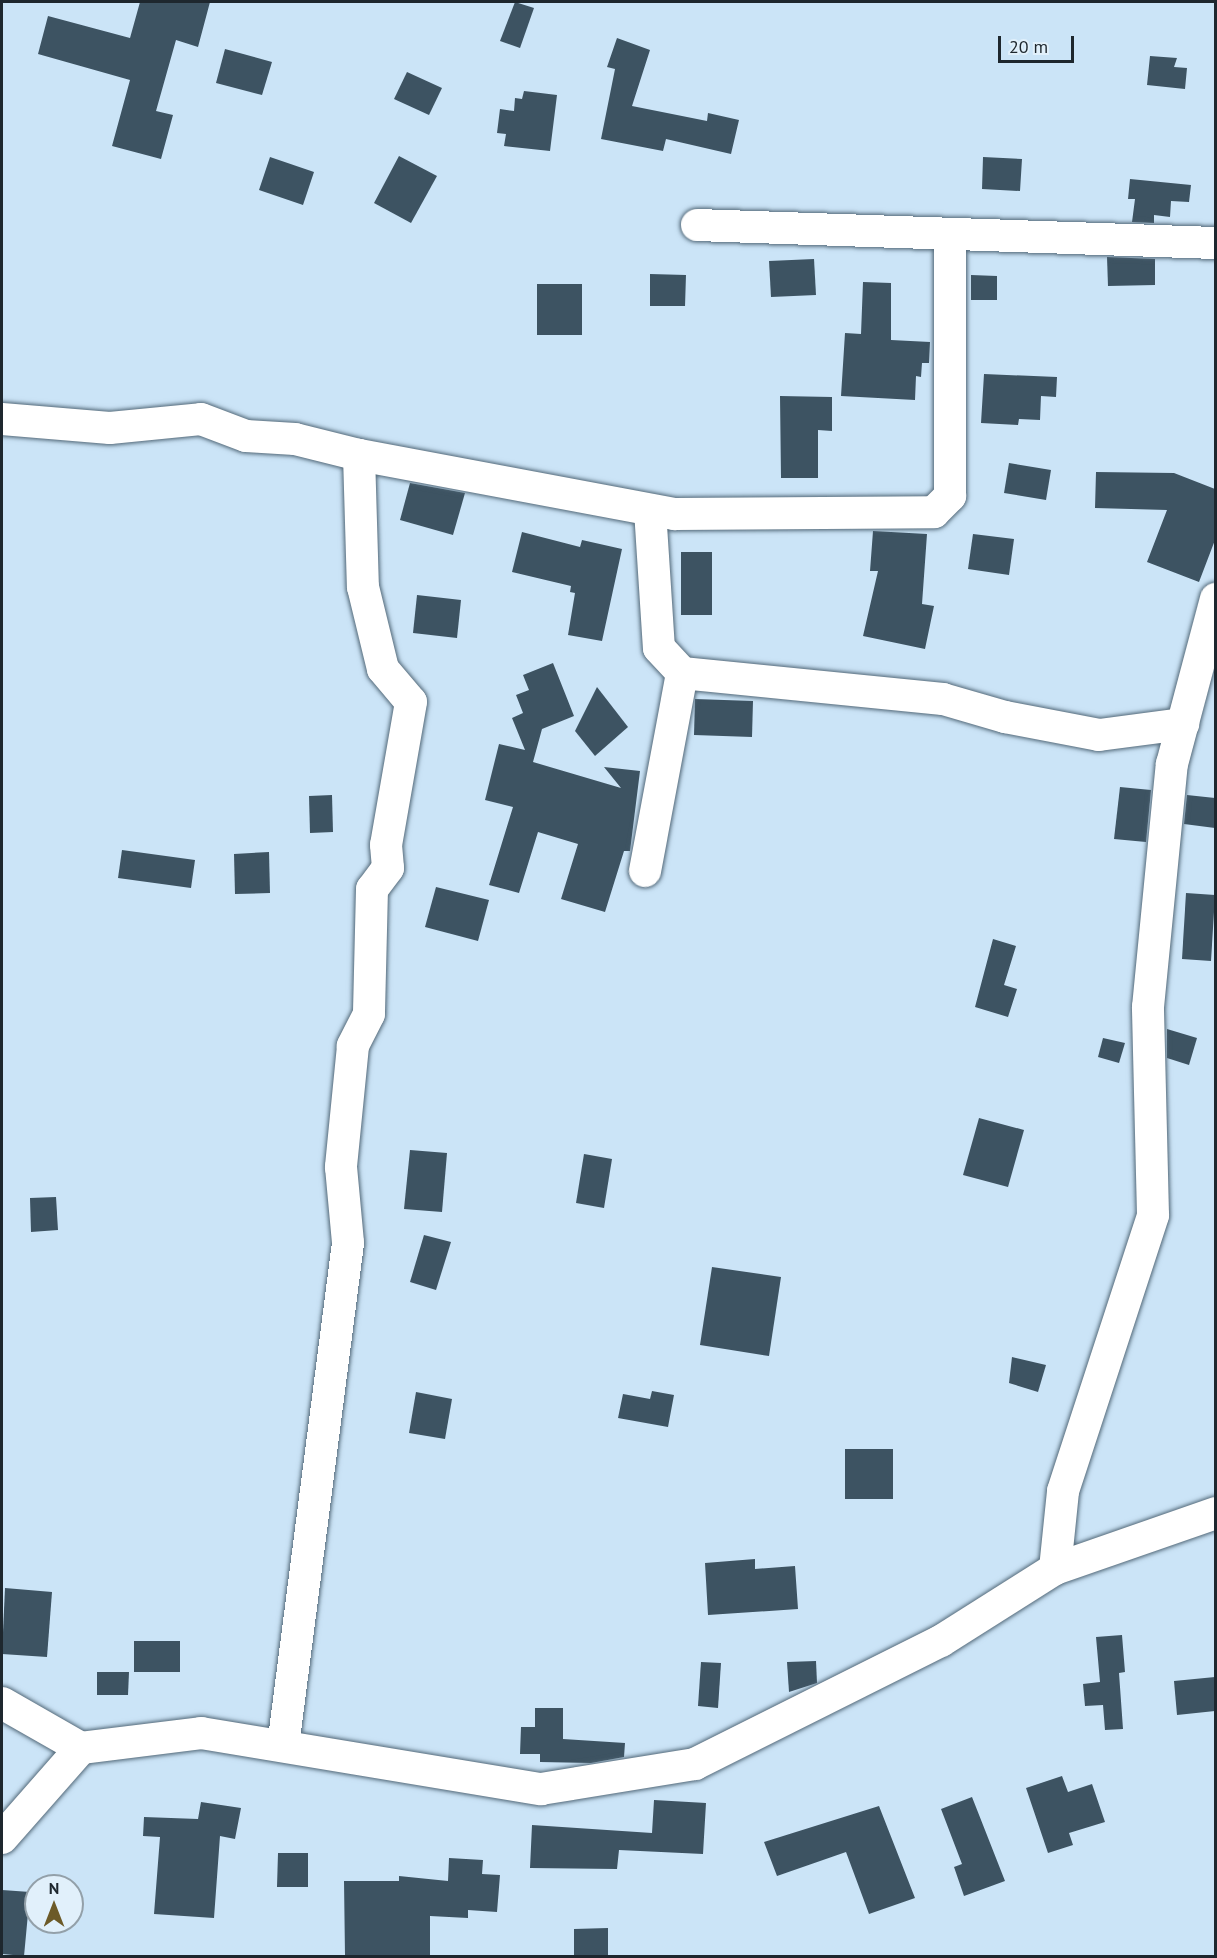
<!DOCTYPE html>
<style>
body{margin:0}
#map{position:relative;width:1217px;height:1958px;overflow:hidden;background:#cbe4f7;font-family:"PT Sans",sans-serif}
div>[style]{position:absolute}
.building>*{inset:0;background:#3d5362}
.roads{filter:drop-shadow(0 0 2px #536979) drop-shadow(0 0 2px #536979)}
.minor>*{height:32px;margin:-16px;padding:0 16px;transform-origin:16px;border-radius:16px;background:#fff}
span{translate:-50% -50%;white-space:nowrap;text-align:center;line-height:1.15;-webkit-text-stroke:6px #e1f0fb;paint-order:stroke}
.frame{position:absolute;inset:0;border:3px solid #1e272e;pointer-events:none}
.north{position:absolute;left:24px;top:1874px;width:60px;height:60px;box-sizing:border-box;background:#e1f0fb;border:2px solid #93a0a9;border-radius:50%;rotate:0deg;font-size:16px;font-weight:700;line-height:24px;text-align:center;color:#1e272e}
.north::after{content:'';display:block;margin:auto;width:21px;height:27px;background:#6c5a28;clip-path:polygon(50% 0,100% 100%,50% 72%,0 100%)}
.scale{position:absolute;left:998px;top:36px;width:76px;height:27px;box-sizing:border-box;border:3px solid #1e272e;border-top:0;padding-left:8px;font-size:18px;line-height:21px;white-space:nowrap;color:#1e272e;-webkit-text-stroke:4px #e1f0fb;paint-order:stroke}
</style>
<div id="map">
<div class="building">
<i style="clip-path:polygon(140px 2px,210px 2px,198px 47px,176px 40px,156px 111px,173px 115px,161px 159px,112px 146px,130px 80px,38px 54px,48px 16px,130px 38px)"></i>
<i style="clip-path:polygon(515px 2px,534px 8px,520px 48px,500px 41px)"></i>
<i style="clip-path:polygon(617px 38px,650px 50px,632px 106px,707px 121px,708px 113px,739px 120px,731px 154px,666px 139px,663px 151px,601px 139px,615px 69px,607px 67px)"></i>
<i style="clip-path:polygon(225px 49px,272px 62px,262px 95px,216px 83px)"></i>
<i style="clip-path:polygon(1150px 56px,1177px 58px,1174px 67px,1187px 68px,1185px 89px,1147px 85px)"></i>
<i style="clip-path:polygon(407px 72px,442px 88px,429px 115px,394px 99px)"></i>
<i style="clip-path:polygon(524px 91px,557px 95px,550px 151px,504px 146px,506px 134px,497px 133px,500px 109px,514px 111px,515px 98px,522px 99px)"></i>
<i style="clip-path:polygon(399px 156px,437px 176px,411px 223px,374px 203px)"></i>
<i style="clip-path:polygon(270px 157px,314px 172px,303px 205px,259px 190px)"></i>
<i style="clip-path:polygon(983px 157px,1022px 159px,1020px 191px,982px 189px)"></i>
<i style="clip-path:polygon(1130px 179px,1191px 185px,1189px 202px,1171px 201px,1170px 217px,1154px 215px,1154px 223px,1132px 222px,1135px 199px,1128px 199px)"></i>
<i style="clip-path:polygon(1107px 257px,1155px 259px,1155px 285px,1108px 286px)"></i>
<i style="clip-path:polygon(814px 259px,816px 295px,771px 297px,769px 261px)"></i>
<i style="clip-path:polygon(650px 274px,686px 275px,685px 306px,650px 306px)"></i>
<i style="clip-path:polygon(971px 275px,997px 276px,997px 300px,971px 300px)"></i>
<i style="clip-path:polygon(863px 282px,891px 283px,891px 340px,930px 342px,929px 363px,922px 363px,921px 377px,916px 376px,915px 400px,841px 396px,845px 333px,861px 334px)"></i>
<i style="clip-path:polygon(537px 284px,582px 284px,582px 335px,537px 335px)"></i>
<i style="clip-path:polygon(984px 374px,1057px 377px,1056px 397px,1041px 396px,1040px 420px,1019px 419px,1018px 425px,981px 423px)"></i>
<i style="clip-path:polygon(780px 396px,832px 397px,832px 431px,818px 430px,818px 478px,781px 478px)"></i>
<i style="clip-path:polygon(1009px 463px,1051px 470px,1046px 500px,1004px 493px)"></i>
<i style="clip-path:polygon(1096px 472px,1174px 473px,1215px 489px,1215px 540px,1199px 582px,1147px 562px,1167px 510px,1095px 508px)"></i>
<i style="clip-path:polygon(410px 483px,465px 493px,453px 535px,400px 520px)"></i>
<i style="clip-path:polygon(873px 531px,927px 534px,922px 604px,934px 606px,925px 649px,863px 636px,878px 571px,870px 571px)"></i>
<i style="clip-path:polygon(522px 532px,580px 547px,582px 540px,622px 549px,602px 641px,568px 635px,575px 593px,570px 592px,571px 586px,512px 572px)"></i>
<i style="clip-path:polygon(973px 534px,1014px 539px,1009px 575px,968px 569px)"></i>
<i style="clip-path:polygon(681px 552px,712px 552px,712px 615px,681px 615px)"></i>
<i style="clip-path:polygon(417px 595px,461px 600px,457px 638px,413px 633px)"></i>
<i style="clip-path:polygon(553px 663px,574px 716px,542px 729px,533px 762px,621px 788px,604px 767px,640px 771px,630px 851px,624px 851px,605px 912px,561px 899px,578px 844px,538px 832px,519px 893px,489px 885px,513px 807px,485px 800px,499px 744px,525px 750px,512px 718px,523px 713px,516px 695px,529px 690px,523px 675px)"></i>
<i style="clip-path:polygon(597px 687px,628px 727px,595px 756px,575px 731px)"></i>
<i style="clip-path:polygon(695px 699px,753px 701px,752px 737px,694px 735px)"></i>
<i style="clip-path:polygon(1120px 787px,1151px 790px,1146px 842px,1114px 839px)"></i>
<i style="clip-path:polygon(332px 795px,333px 832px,310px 833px,309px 796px)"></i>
<i style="clip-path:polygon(1187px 795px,1215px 798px,1215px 828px,1184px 824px)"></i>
<i style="clip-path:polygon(122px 850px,195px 860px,191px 888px,118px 878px)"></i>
<i style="clip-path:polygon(269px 852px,270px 893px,235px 894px,234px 854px)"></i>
<i style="clip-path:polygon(436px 887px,489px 900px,478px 941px,425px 927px)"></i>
<i style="clip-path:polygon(1186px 893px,1215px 895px,1211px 961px,1182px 959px)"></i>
<i style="clip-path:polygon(993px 939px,1016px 946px,1004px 985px,1017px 989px,1008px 1017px,975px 1007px)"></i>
<i style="clip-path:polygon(1167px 1029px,1197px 1038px,1189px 1065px,1167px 1058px)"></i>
<i style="clip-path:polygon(1103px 1038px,1125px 1043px,1119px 1063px,1098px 1057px)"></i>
<i style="clip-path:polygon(979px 1118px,1024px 1130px,1008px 1187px,963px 1175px)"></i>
<i style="clip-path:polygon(410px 1150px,447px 1153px,442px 1212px,404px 1209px)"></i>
<i style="clip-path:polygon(584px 1154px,612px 1159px,604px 1208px,576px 1203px)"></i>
<i style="clip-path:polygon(56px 1197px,58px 1230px,31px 1232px,30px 1198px)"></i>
<i style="clip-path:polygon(424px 1235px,451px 1242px,436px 1290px,410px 1282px)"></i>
<i style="clip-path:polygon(712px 1267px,781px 1277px,769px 1356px,700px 1345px)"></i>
<i style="clip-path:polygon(1012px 1357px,1046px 1365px,1038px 1392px,1009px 1383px)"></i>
<i style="clip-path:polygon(652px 1391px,674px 1395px,668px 1427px,618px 1418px,623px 1394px,650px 1399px)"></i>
<i style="clip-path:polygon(416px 1392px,452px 1399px,445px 1439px,409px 1433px)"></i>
<i style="clip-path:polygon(845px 1449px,893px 1449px,893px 1499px,845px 1499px)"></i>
<i style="clip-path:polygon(755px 1559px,755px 1569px,795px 1566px,798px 1609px,708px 1615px,705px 1563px)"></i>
<i style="clip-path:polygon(5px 1588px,52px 1592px,47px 1657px,2px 1654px)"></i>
<i style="clip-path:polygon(1122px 1635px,1125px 1672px,1119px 1673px,1123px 1729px,1105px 1730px,1103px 1705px,1085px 1706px,1083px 1684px,1100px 1682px,1096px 1637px)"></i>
<i style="clip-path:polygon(134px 1641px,180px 1641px,180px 1672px,134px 1672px)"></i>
<i style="clip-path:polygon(816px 1661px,817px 1683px,789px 1692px,787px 1662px)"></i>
<i style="clip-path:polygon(701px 1662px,721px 1663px,718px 1708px,698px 1706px)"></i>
<i style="clip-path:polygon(97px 1672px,129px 1672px,128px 1695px,97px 1695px)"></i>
<i style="clip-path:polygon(1215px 1677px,1215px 1711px,1177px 1715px,1174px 1681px)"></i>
<i style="clip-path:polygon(535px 1708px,563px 1708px,563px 1739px,625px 1743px,624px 1757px,591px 1763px,540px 1762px,540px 1754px,520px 1754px,521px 1727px,535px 1727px)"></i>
<i style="clip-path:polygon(1062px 1776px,1068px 1792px,1092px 1784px,1105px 1822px,1069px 1833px,1073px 1845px,1048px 1853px,1026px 1788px)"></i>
<i style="clip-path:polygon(972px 1797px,1005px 1881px,964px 1896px,954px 1867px,962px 1864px,941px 1809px)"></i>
<i style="clip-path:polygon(654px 1800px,706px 1803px,703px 1854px,619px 1850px,617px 1869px,530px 1868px,532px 1825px,652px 1833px)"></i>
<i style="clip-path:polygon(201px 1802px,241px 1808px,235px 1839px,220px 1836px,214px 1918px,154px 1914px,160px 1837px,143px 1836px,144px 1817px,198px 1819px)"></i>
<i style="clip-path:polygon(879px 1806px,915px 1898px,869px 1914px,846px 1852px,777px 1876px,764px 1842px)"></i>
<i style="clip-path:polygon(278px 1853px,308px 1853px,308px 1887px,277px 1887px)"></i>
<i style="clip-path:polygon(449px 1858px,483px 1860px,482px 1874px,500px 1875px,497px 1912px,468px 1910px,468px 1918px,430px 1916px,430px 1956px,345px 1956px,344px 1881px,399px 1881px,399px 1876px,448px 1881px)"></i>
<i style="clip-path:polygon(2px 1890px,30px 1892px,24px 1956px,2px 1954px)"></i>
<i style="clip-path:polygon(608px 1928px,608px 1956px,574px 1956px,574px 1929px)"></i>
</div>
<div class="roads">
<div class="minor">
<i style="left:697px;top:225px;width:519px;rotate:1.99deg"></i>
<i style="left:2px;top:419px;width:108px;rotate:4.8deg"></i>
<i style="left:110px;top:428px;width:91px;rotate:-5.6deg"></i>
<i style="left:201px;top:419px;width:48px;rotate:20.7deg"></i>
<i style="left:246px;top:436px;width:49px;rotate:3.5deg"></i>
<i style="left:295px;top:439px;width:66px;rotate:14deg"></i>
<i style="left:359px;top:455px;width:132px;rotate:88.3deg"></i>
<i style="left:363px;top:587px;width:84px;rotate:76.3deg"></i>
<i style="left:383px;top:669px;width:43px;rotate:49.7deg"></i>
<i style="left:411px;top:702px;width:145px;rotate:99.9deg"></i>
<i style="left:386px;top:845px;width:23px;rotate:85deg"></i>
<i style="left:388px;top:868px;width:26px;rotate:127deg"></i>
<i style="left:372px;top:889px;width:125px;rotate:91.4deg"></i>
<i style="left:369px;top:1014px;width:36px;rotate:117deg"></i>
<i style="left:353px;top:1046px;width:122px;rotate:95.7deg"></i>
<i style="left:341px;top:1167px;width:76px;rotate:84.7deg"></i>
<i style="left:348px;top:1243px;width:507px;rotate:97.36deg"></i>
<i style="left:359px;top:455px;width:321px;rotate:10.6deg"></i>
<i style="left:675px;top:514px;width:259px;rotate:-0.4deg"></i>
<i style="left:934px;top:512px;width:23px;rotate:-45deg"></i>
<i style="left:950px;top:496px;width:262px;rotate:-90deg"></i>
<i style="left:650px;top:510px;width:138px;rotate:86.3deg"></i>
<i style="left:659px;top:648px;width:34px;rotate:47deg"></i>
<i style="left:682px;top:673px;width:262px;rotate:5.7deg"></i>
<i style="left:943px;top:699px;width:65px;rotate:16.2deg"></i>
<i style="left:1005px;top:717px;width:96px;rotate:10.8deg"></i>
<i style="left:1099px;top:735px;width:85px;rotate:-7.5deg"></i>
<i style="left:645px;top:871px;width:201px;rotate:-79.4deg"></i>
<i style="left:1055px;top:1569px;width:78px;rotate:-84.1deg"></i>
<i style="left:1063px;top:1491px;width:290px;rotate:-71.9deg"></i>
<i style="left:1153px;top:1215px;width:208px;rotate:-91.4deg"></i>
<i style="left:1148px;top:1007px;width:244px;rotate:-84.4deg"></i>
<i style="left:1172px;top:764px;width:171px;rotate:-75.1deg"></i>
<i style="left:2px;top:1703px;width:91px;rotate:29.7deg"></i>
<i style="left:2px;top:1838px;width:120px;rotate:-48.7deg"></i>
<i style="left:81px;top:1748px;width:121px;rotate:-7.1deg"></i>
<i style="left:201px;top:1733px;width:345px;rotate:9.4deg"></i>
<i style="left:541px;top:1789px;width:156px;rotate:-9.2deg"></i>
<i style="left:695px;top:1764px;width:275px;rotate:-26.6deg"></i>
<i style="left:941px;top:1641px;width:135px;rotate:-32.3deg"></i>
<i style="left:1055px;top:1569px;width:170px;rotate:-19.2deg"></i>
</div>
</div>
<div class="frame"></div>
<div class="north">N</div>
<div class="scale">20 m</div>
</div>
